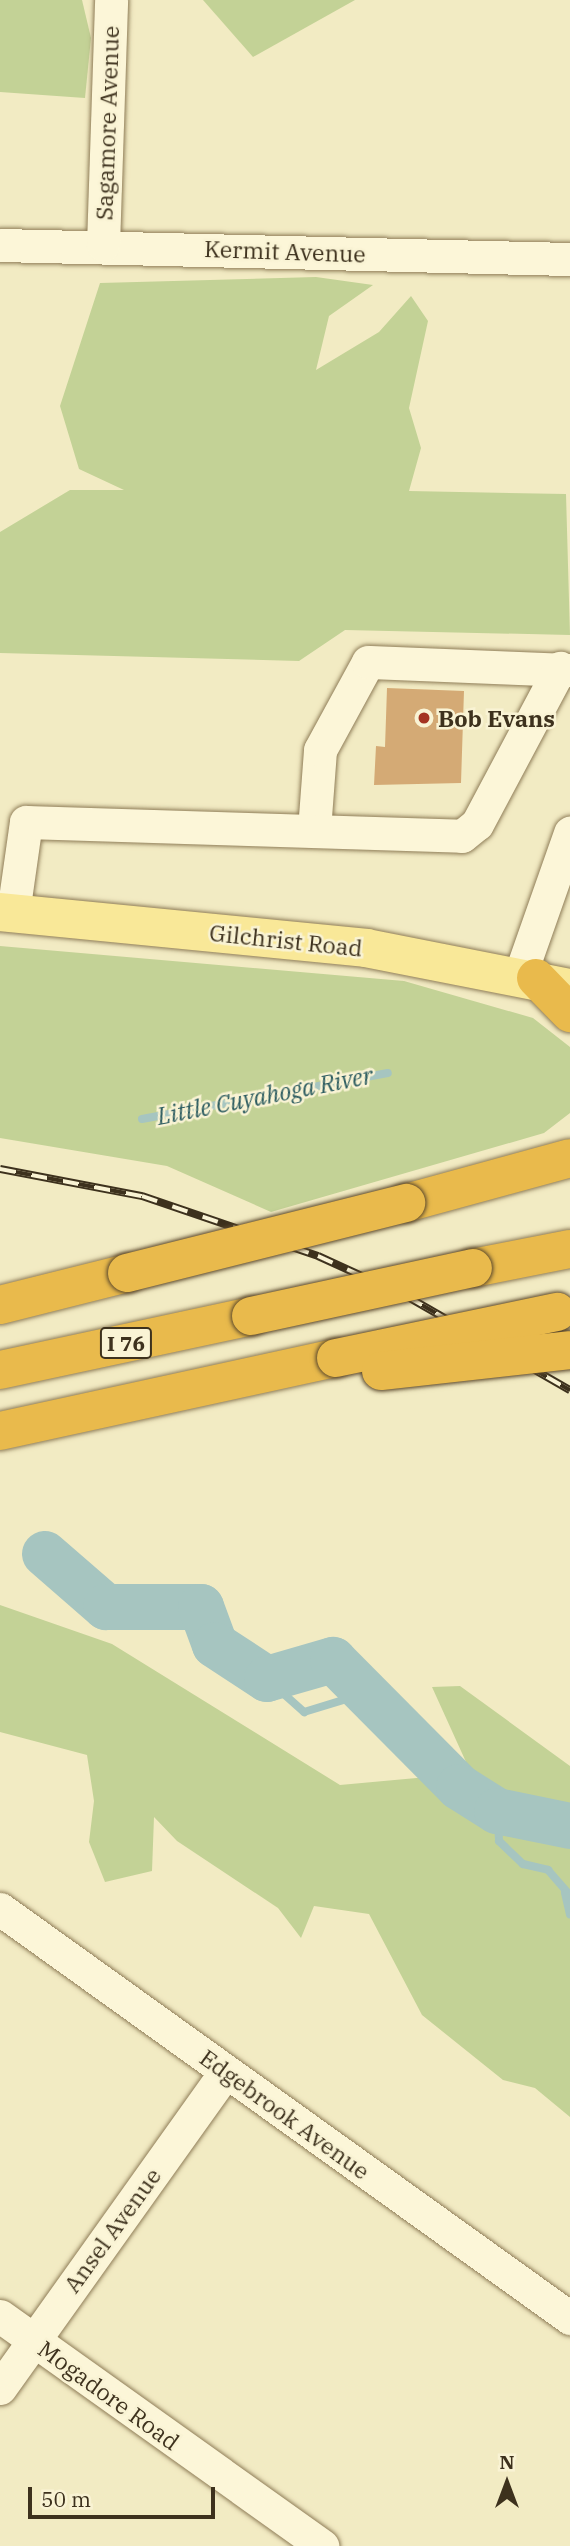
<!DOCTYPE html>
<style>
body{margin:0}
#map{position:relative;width:570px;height:2546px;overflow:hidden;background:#f2ebc3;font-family:"IBM Plex Serif",serif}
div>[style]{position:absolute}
.green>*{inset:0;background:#c3d296}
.stream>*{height:8px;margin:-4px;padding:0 4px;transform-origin:4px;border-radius:4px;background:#a6c5c0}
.river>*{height:46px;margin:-23px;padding:0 23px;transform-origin:23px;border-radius:23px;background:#a6c5c0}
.building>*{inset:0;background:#d4aa75}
.roads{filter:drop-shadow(0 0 2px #8f7d58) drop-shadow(0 0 2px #8f7d58)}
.minor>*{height:33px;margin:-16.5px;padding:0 16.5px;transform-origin:16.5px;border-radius:16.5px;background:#fcf6d8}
.major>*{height:38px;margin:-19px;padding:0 19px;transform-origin:19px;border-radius:19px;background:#f9e898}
.highway>*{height:38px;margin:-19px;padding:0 19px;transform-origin:19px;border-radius:19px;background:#e9ba4c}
.rail>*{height:8px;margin-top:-4px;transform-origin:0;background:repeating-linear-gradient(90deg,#f9f3d4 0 16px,#3d311d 0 32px);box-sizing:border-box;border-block:2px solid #3d311d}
.bridges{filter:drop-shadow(0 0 2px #5c492c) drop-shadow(0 0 2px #5c492c)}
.highway-bridge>*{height:38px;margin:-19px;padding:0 19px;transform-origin:19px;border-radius:19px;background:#e9ba4c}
.dots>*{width:19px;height:19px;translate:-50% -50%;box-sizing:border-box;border:4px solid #f9f3d4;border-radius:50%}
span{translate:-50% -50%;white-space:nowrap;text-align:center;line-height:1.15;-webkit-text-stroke:5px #f9f3d4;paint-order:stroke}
.shield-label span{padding:2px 5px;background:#f9f3d4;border:2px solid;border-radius:5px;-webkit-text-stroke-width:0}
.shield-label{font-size:21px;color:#3d311d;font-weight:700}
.street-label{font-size:23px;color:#3d311d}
.poi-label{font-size:23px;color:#3d311d;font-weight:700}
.left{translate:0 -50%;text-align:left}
.water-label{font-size:24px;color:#2b5b5f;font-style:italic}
.north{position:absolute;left:472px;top:2448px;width:70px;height:70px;-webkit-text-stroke:5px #f9f3d4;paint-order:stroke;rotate:0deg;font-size:19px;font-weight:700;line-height:28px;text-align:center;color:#3d311d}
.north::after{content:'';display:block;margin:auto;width:24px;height:32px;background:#3d311d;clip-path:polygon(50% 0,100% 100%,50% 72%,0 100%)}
.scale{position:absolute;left:28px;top:2487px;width:187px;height:32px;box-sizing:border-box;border:4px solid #3d311d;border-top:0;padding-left:9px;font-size:21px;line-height:24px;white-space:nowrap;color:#3d311d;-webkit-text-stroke:5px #f9f3d4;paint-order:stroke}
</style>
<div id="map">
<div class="green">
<i style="clip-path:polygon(0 0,82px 0,91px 38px,85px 98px,0 92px)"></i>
<i style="clip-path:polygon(203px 0,355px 0,253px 57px)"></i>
<i style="clip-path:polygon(316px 277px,373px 285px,329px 316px,316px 370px,379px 332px,411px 296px,428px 321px,409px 408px,421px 448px,409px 491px,566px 494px,570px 635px,345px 630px,299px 661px,0 653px,0 532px,70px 490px,124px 490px,79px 469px,60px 406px,100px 283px)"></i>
<i style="clip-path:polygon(0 946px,404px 981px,533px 1018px,570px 1047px,570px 1113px,544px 1133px,271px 1212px,167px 1166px,0 1138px)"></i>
<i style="clip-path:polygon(0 1605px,112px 1644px,340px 1785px,471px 1773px,432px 1687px,460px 1686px,570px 1766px,570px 2117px,535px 2088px,503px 2080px,422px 2015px,369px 1914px,314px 1906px,301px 1938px,278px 1908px,177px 1841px,154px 1817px,152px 1871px,105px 1882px,89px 1842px,94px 1801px,87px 1755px,0 1732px)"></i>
</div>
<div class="stream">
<i style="left:142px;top:1119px;width:250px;rotate:-10.6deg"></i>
<i style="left:267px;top:1679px;width:50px;rotate:41.7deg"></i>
<i style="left:304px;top:1712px;width:62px;rotate:-17deg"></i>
<i style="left:497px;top:1811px;width:30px;rotate:86deg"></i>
<i style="left:499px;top:1841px;width:33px;rotate:44deg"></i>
<i style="left:523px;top:1864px;width:26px;rotate:13deg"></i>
<i style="left:548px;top:1870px;width:33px;rotate:49deg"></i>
<i style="left:565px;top:1893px;width:22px;rotate:77deg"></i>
</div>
<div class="river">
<i style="left:45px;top:1554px;width:81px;rotate:41deg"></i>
<i style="left:106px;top:1607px;width:95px"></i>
<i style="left:201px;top:1607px;width:40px;rotate:69.8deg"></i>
<i style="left:215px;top:1645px;width:62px;rotate:33.2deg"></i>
<i style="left:267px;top:1679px;width:69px;rotate:-16.1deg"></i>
<i style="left:333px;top:1660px;width:179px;rotate:45.2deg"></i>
<i style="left:459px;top:1787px;width:45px;rotate:32.3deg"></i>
<i style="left:497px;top:1811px;width:75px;rotate:11.6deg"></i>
</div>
<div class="building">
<i style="clip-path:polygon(387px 688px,464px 691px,461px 783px,374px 785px,376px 746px,385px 747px)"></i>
</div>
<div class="roads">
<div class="minor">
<i style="left:0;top:245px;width:570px;rotate:1.41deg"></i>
<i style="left:103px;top:245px;width:245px;rotate:-88.1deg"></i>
<i style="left:314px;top:830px;width:80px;rotate:-85.7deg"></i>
<i style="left:320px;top:750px;width:100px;rotate:-61.4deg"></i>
<i style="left:368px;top:662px;width:202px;rotate:2.3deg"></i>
<i style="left:13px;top:913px;width:92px;rotate:-81.9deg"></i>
<i style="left:26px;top:822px;width:436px;rotate:1.8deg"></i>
<i style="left:462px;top:836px;width:19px;rotate:-39deg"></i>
<i style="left:477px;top:824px;width:177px;rotate:-62deg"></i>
<i style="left:520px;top:975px;width:151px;rotate:-70.6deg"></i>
<i style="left:0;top:1909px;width:702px;rotate:35.66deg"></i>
<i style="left:0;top:2316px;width:396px;rotate:35.5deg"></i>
<i style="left:0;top:2388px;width:388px;rotate:-54.5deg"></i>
</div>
<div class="major">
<i style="left:0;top:912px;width:368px;rotate:5.6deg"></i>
<i style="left:366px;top:948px;width:208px;rotate:11.1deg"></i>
</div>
<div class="highway">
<i style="left:536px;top:978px;width:49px;rotate:45.8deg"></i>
<i style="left:406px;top:1203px;width:170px;rotate:-15.3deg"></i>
<i style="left:473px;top:1268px;width:99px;rotate:-11.1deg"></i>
<i style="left:0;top:1305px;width:131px;rotate:-14.1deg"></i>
<i style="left:0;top:1370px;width:257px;rotate:-12.1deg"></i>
<i style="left:0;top:1431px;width:344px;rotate:-12.3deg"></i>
</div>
</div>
<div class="rail">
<i style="left:0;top:1169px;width:145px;rotate:10.8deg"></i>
<i style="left:142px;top:1196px;width:186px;rotate:18.8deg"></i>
<i style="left:318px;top:1256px;width:99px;rotate:24.5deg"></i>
<i style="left:408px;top:1297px;width:187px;rotate:29.9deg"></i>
</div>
<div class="bridges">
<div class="highway-bridge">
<i style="left:127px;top:1273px;width:288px;rotate:-14.1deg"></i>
<i style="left:251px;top:1316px;width:227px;rotate:-12.2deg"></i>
<i style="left:336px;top:1358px;width:226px;rotate:-11.8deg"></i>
<i style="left:381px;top:1371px;width:190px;rotate:-6.3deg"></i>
</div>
</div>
<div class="dots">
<i style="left:424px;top:718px;background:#a43321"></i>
</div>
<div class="shield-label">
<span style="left:126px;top:1343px">I 76</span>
</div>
<div class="street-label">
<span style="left:107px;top:123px;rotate:-88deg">Sagamore Avenue</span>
<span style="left:285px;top:251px;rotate:2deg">Kermit Avenue</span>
<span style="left:286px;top:940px;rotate:6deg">Gilchrist Road</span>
<span style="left:285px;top:2114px;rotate:36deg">Edgebrook Avenue</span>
<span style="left:112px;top:2230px;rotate:-54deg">Ansel Avenue</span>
<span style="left:109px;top:2395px;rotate:36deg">Mogadore Road</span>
</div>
<div class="poi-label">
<span class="left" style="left:438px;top:718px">Bob Evans</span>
</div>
<div class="water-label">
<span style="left:265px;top:1096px;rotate:-11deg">Little Cuyahoga River</span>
</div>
<div class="north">N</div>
<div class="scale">50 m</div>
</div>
